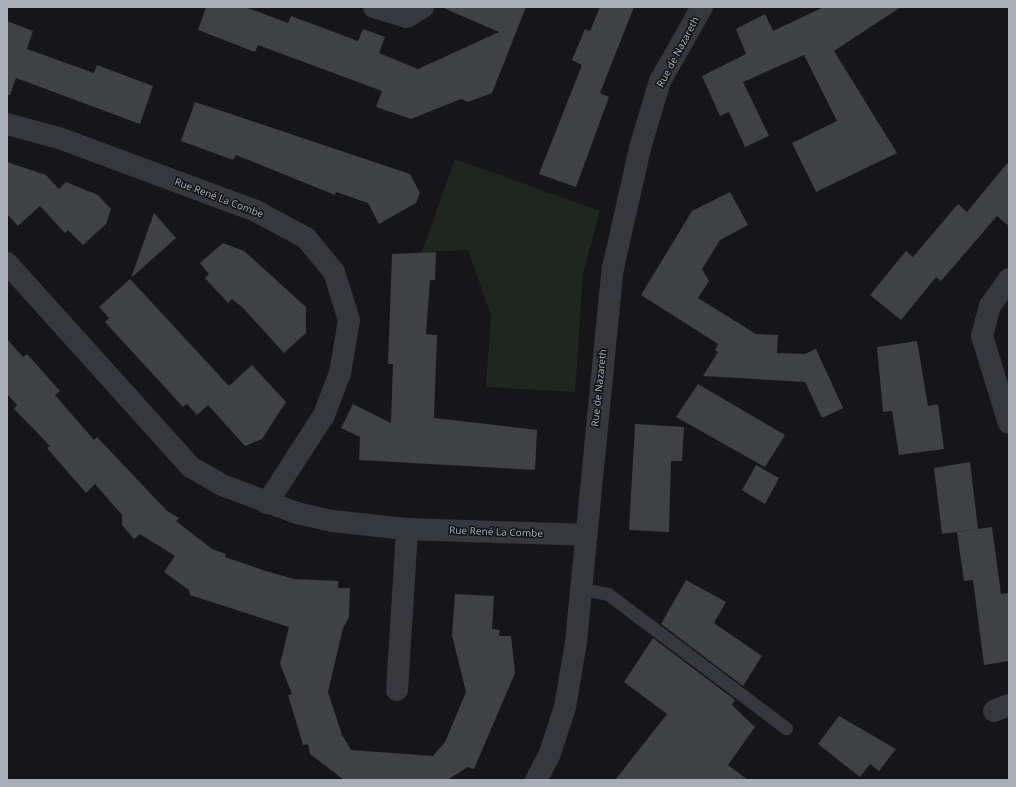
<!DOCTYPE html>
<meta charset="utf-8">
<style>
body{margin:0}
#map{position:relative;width:1016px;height:787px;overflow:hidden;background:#161618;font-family:"Noto Sans",sans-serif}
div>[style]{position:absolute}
.green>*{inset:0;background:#1e261f}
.building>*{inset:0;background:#404145}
.service>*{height:13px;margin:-6.5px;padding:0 6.5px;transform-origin:6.5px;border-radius:6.5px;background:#37383d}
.minor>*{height:22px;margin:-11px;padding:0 11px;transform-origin:11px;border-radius:11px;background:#37383d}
span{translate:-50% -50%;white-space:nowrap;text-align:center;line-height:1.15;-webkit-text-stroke:3px #111113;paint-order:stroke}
.street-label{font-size:10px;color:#a8adb8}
.frame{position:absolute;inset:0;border:8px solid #a8adb8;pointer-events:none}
</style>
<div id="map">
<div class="green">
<i style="clip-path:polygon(455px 159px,600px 211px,583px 274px,575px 392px,486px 387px,491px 315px,468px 250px,422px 252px)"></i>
</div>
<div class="building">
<i style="clip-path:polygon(206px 7px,245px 7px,288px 23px,291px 16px,358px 41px,363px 29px,385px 37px,379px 53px,418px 69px,499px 32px,441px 7px,526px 7px,492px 93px,468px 102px,461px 99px,411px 119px,376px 107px,382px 91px,258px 45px,255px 52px,198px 30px)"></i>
<i style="clip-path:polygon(600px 7px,634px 7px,600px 93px,609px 97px,576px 187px,539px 174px,582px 65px,572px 60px,585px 29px,590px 31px)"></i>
<i style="clip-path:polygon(824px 7px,901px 7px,834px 51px,897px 153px,816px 192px,792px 143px,837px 121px,804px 55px,743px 82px,769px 136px,745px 147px,729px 112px,720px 116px,702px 76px,746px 54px,736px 29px,765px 14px,773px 31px)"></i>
<i style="clip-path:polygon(7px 21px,33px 31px,27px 49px,94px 73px,97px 65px,153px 86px,140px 124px,16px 78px,10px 95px,7px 95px)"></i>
<i style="clip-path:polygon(195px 102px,410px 174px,420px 193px,416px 203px,379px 224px,368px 203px,336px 192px,335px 195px,236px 155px,233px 160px,181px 141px)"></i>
<i style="clip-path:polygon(1009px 161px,1009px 226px,997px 216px,941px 281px,936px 277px,901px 320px,870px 295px,906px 251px,913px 257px,958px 204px,967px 212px)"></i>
<i style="clip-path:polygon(7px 162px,46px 175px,59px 189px,66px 182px,98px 195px,111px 209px,106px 224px,83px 245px,68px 230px,65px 233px,40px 206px,18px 226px,7px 214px)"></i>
<i style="clip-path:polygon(730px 192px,748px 225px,720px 240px,702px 269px,709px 281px,698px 298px,756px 334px,778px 335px,777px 353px,805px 354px,816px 349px,843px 408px,822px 418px,805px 382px,703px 376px,718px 352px,715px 350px,718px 344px,641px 295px,692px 211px)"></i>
<i style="clip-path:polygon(154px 213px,176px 238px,131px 278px)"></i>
<i style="clip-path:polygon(223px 243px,244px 251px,306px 307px,306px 333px,284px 353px,243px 308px,232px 299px,228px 303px,205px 278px,209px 274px,200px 263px)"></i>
<i style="clip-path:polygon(436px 252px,435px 280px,430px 280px,426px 334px,437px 335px,434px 418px,537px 430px,535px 470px,359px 460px,360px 437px,341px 428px,353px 404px,391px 423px,393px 364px,388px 364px,392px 254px)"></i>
<i style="clip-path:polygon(130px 279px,229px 386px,252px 365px,286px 402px,262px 439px,245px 446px,208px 405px,197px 415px,187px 404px,183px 407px,105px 322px,109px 318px,99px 307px)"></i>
<i style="clip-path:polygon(7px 339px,23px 357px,27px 354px,60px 391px,55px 395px,94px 440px,97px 437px,167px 511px,179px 518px,176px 521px,212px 549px,226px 554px,225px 557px,269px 572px,294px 579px,338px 581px,338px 588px,350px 588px,349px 617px,343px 628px,328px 692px,342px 735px,351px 750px,433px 756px,445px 742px,466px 692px,452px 635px,455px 594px,494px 596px,492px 629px,500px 630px,499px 636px,511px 636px,515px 673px,474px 769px,468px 767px,447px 780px,344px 780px,310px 754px,308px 744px,303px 745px,288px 695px,292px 694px,280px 664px,289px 627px,190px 595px,189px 590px,164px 572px,175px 556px,140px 534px,134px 539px,122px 525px,122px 515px,95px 484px,86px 493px,47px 448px,50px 446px,14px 409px,17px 405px,7px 394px)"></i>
<i style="clip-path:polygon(917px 341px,928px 406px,938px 404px,944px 449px,899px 455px,892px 411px,883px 412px,877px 347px)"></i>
<i style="clip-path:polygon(698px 384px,785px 435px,765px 467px,676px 417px)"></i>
<i style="clip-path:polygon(635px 424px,684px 427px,682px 461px,671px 461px,669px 532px,629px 530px)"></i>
<i style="clip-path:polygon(970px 462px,978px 529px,942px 534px,934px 468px)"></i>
<i style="clip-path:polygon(756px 465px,779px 478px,765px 504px,742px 490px)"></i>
<i style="clip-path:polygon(992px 527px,1001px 594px,1009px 593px,1009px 661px,984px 665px,973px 580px,964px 581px,957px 532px)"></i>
<i style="clip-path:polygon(686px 580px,726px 602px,714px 623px,762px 656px,743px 686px,661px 624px)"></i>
<i style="clip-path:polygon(653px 638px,735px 700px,732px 705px,755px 727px,728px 765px,748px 780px,615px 780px,667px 714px,624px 682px)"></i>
<i style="clip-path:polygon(839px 716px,896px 749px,879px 771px,870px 764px,860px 777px,818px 744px)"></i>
</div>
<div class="service">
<i style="left:582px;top:589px;width:26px;rotate:11deg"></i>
<i style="left:608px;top:594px;width:223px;rotate:37deg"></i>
</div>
<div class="minor">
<i style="left:374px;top:7px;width:34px;rotate:17deg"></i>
<i style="left:407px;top:17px;width:19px;rotate:-32deg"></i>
<i style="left:7px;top:124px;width:54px;rotate:15.1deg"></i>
<i style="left:59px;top:138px;width:210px;rotate:20.3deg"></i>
<i style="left:256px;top:211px;width:57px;rotate:28.4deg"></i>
<i style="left:306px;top:238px;width:44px;rotate:50.5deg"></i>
<i style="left:334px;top:272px;width:50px;rotate:72.6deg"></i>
<i style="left:349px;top:320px;width:54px;rotate:99.6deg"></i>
<i style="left:340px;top:373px;width:45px;rotate:110.9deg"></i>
<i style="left:324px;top:415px;width:105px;rotate:122.9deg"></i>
<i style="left:7px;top:263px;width:275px;rotate:48deg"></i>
<i style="left:191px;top:467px;width:36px;rotate:30deg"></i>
<i style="left:222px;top:485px;width:80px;rotate:20.5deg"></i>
<i style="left:297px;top:513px;width:36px;rotate:13deg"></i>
<i style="left:332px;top:521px;width:75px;rotate:6.1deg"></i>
<i style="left:407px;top:529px;width:177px;rotate:1.9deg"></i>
<i style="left:1009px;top:279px;width:33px;rotate:125deg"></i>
<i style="left:990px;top:306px;width:31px;rotate:105deg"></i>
<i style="left:982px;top:336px;width:91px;rotate:72.8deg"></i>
<i style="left:397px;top:690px;width:161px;rotate:-86.4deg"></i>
<i style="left:994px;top:711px;width:16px;rotate:-22deg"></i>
<i style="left:536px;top:780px;width:27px;rotate:-62deg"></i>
<i style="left:549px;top:756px;width:52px;rotate:-71.9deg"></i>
<i style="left:565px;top:707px;width:66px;rotate:-80.4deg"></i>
<i style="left:576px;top:642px;width:376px;rotate:-84.4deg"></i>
<i style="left:613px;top:268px;width:123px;rotate:-77.3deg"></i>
<i style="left:640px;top:148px;width:70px;rotate:-73.4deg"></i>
<i style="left:660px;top:81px;width:85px;rotate:-60.4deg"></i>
</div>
<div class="street-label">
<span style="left:678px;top:52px;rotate:-62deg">Rue de Nazareth</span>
<span style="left:219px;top:198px;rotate:21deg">Rue René La Combe</span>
<span style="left:599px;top:388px;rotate:-84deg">Rue de Nazareth</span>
<span style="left:496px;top:532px;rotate:2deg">Rue René La Combe</span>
</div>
<div class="frame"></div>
</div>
